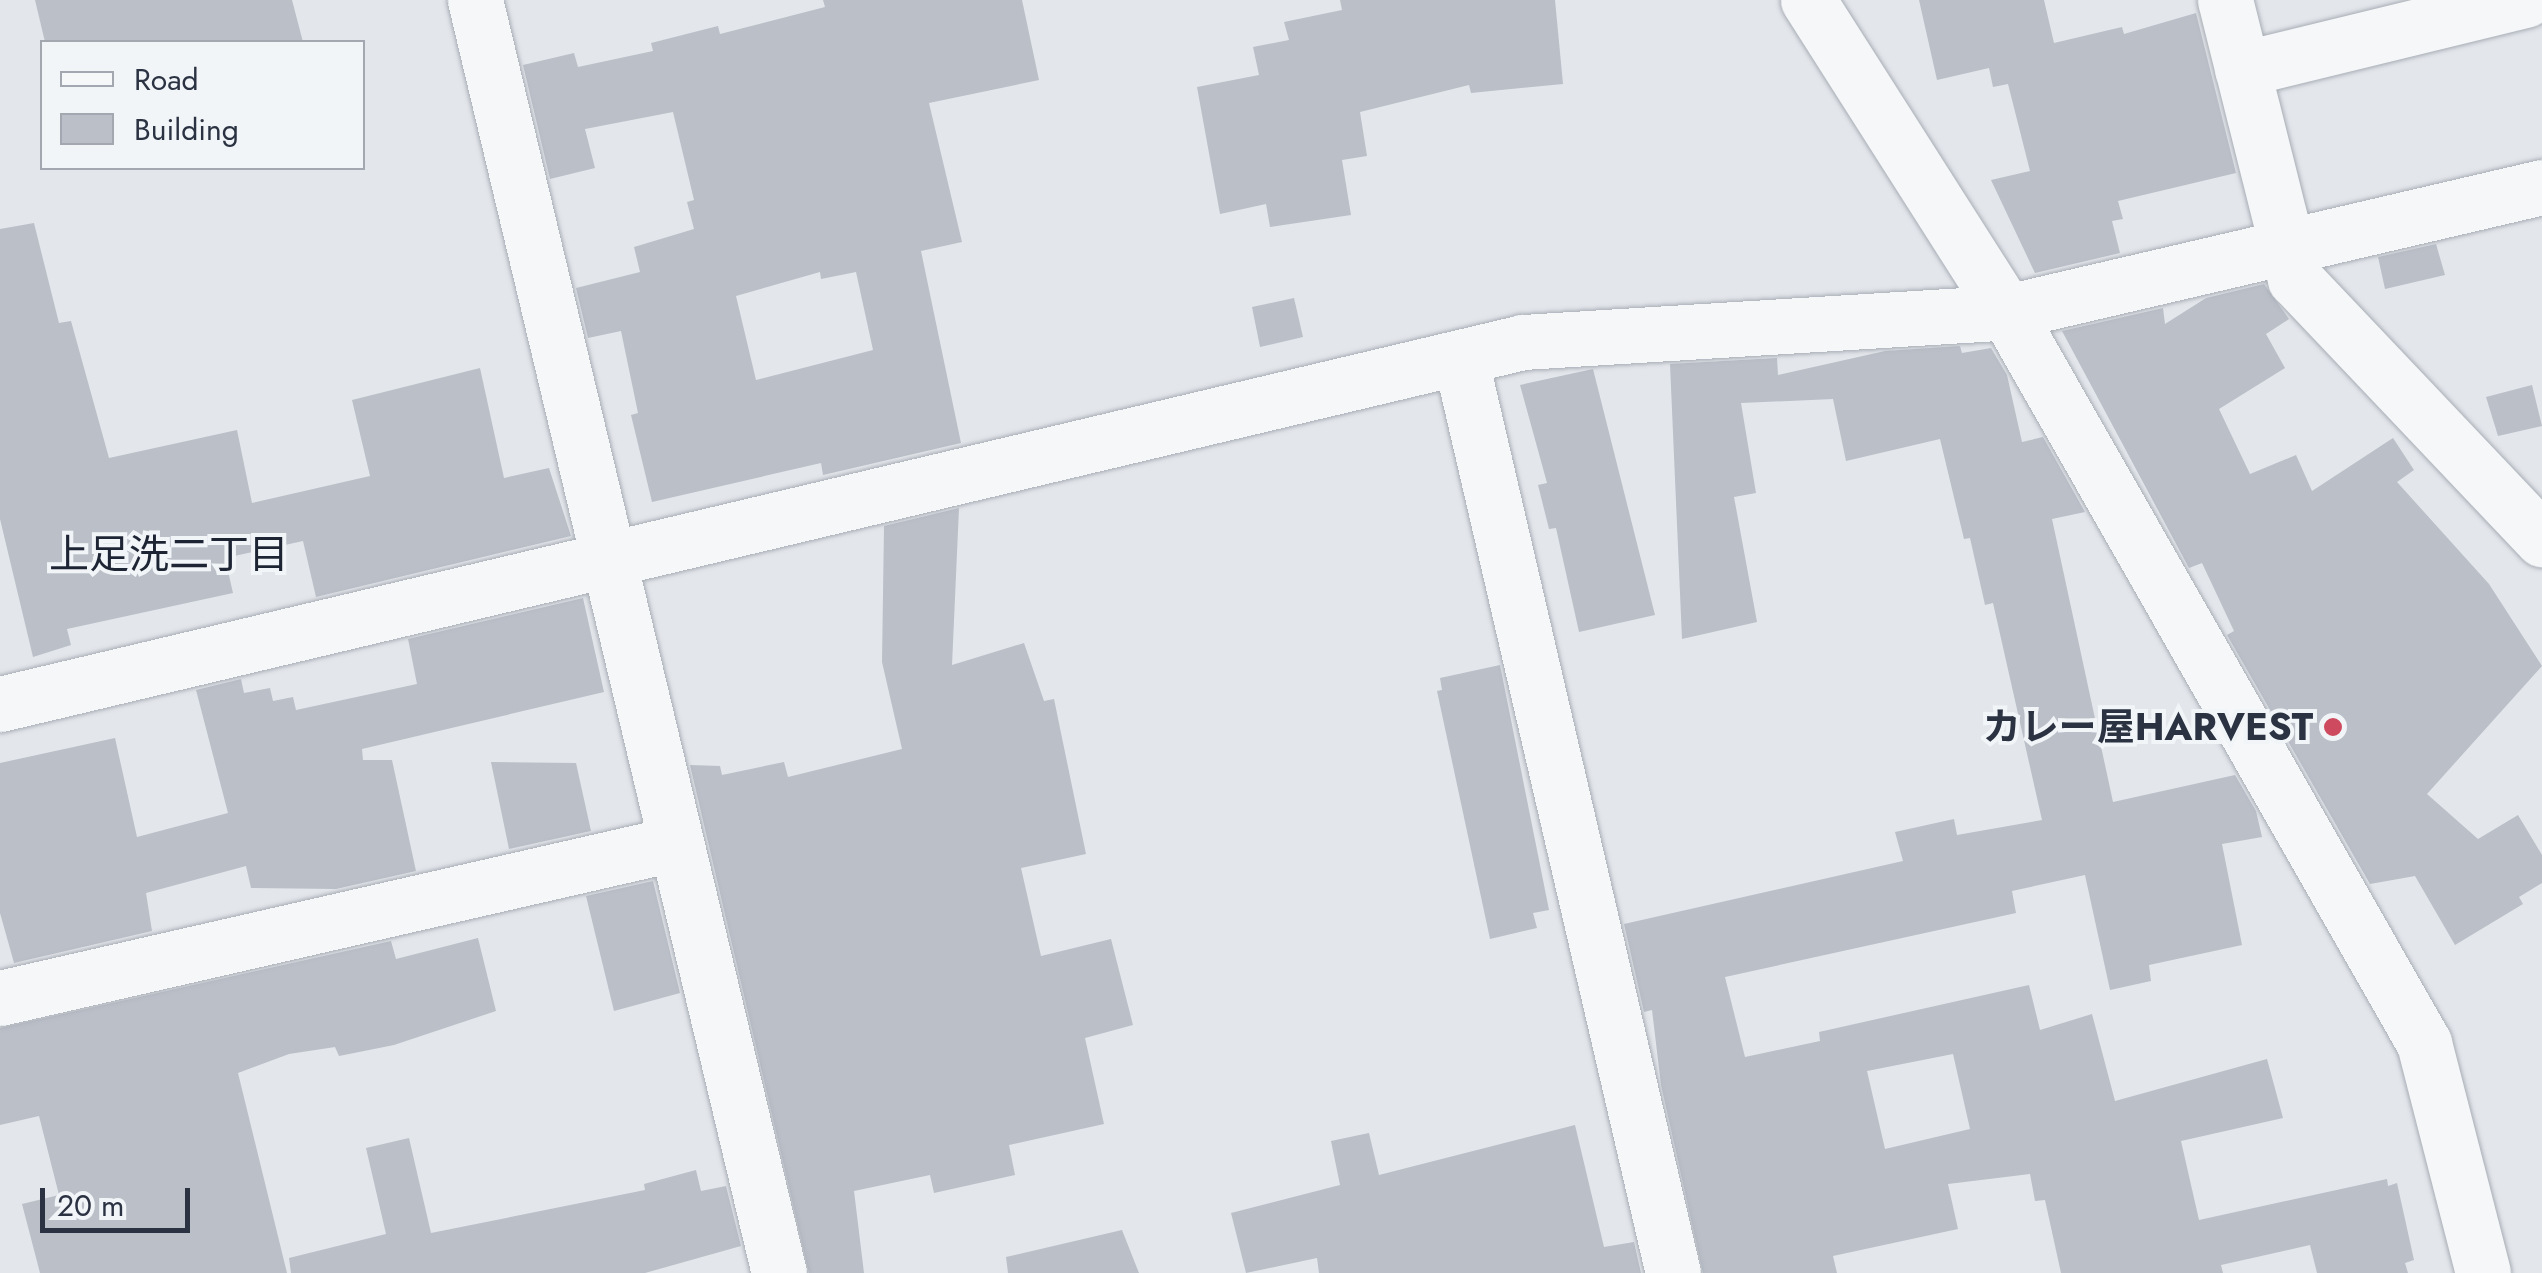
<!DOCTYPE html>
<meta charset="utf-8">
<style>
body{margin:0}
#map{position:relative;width:2542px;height:1273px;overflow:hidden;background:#e3e6eb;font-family:Jost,"Noto Sans JP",sans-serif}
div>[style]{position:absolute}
.building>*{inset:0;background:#babfc8}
.roads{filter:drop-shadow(0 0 2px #a8adb5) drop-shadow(0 0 2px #a8adb5)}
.minor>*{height:55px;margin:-27.5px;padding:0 27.5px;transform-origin:27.5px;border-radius:27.5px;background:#f5f7f9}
.dots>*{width:28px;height:28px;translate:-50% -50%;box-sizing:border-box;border:5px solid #f2f5f8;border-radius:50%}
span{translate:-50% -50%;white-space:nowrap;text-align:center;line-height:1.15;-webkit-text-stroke:8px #f2f5f8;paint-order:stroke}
.poi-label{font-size:38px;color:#2b3343;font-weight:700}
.right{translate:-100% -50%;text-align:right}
.neighbourhood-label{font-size:40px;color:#1d2433}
.legend{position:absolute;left:40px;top:40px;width:325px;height:130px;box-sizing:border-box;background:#f2f5f8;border:2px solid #a2a7b0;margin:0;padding:12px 18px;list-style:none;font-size:30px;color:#2b3343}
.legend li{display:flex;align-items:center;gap:20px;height:50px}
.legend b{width:50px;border:2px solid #a2a7b0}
.scale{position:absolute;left:40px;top:1188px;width:150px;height:45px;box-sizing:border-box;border:5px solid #2b3343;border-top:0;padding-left:12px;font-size:30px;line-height:35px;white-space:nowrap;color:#2b3343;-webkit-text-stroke:8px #f2f5f8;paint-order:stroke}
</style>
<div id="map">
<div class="building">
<i style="clip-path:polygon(35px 0,292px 0,303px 42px,45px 42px)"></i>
<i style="clip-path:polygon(evenodd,823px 0,1022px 0,1039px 80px,929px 103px,962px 242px,921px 251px,961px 443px,823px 475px,821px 463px,652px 502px,631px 415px,638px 413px,621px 331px,588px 338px,576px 288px,640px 272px,634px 247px,694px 229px,687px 202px,694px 200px,673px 112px,585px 129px,595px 168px,550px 179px,523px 65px,574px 53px,578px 67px,653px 51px,651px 43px,718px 26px,720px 34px,825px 7px,823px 0,820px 272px,821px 279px,856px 272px,873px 350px,756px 380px,736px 296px,820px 272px)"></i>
<i style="clip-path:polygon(1340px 0,1555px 0,1563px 84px,1471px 93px,1469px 85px,1360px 112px,1367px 156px,1342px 160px,1351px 215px,1270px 227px,1266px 204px,1220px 214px,1197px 87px,1259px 75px,1253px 47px,1289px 40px,1284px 22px,1342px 10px)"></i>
<i style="clip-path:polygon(1919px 0,2044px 0,2054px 43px,2122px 27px,2124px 34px,2196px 13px,2236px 173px,2118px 201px,2123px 219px,2112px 221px,2120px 253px,2035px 273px,1991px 180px,2030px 171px,2008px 84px,1993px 87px,1989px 68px,1937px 80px)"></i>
<i style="clip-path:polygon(34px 223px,59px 323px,71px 321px,109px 458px,237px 430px,252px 503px,370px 476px,352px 400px,480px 368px,504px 478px,549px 468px,571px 536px,316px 597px,303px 541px,225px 558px,233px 593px,67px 629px,71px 645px,33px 657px,0 519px,0 229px)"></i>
<i style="clip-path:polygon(2436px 244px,2445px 275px,2385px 289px,2378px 257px)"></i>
<i style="clip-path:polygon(2264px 284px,2289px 319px,2266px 334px,2285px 368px,2219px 409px,2250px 474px,2296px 455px,2312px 491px,2393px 438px,2414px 470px,2397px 482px,2489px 584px,2542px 666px,2427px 794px,2478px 839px,2518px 815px,2542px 855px,2542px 883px,2519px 897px,2523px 904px,2455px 945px,2415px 876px,2370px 884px,2227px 635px,2234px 631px,2202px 563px,2189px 568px,2062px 331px,2163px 308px,2165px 324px,2206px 298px)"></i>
<i style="clip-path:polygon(1294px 298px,1303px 337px,1260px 347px,1252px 307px)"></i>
<i style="clip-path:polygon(evenodd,1960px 346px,1962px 353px,1991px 348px,2007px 375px,2022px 442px,2043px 437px,2085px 512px,2052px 519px,2113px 802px,2235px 775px,2256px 811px,2262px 837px,2222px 844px,2242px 945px,2149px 965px,2151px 981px,2110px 990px,2085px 875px,2012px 891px,2016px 913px,1725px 977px,1745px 1057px,1820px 1041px,1819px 1032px,2029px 985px,2040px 1030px,2092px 1014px,2115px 1101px,2267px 1059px,2283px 1118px,2181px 1141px,2199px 1220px,2387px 1179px,2388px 1186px,2397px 1183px,2414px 1260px,2405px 1263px,2408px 1273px,2317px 1273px,2310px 1245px,2221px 1265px,2223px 1273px,2061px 1273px,2045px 1200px,2035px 1201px,2030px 1174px,1948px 1184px,1958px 1229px,1833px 1256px,1837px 1273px,1703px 1273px,1661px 1085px,1652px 1010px,1644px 1012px,1624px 924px,1903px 861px,1895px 832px,1954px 819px,1957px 835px,2042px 820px,1993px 603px,1985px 605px,1970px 538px,1964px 539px,1940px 439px,1846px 461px,1833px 399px,1741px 403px,1756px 493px,1734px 497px,1757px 622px,1682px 639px,1670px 364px,1777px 358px,1778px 375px,1885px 351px,1960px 346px,1953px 1054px,1970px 1129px,1885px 1149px,1867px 1071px,1953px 1054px)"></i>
<i style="clip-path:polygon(1593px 369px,1655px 615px,1579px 632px,1556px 528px,1549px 529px,1538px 485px,1547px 483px,1520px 385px)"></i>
<i style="clip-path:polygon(2532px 385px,2542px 426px,2498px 436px,2486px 397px)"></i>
<i style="clip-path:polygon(959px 508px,952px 665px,1024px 643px,1044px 701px,1054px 699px,1086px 854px,1021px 868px,1041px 956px,1111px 939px,1133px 1025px,1085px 1038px,1104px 1124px,1009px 1145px,1015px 1175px,934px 1193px,930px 1175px,854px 1191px,864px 1273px,809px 1273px,690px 765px,720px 766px,722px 775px,784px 762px,788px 777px,902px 749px,882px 662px,884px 526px)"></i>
<i style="clip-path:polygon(583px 598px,604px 692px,362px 749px,363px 760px,392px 760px,416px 871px,336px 889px,251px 888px,246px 866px,146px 893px,152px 931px,14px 963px,0 913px,0 763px,115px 738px,137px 837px,228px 813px,196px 690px,241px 679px,244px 693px,270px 688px,273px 701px,293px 697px,296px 710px,417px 684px,408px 639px)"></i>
<i style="clip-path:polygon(1500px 665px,1549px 910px,1533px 913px,1537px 928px,1490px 939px,1437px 691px,1442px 690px,1440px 678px)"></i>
<i style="clip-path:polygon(491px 762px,576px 763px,591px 831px,509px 849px)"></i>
<i style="clip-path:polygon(653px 881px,680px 993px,614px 1011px,586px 896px)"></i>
<i style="clip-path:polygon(478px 938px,496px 1011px,394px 1045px,339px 1056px,335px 1047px,289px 1054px,238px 1073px,287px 1273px,40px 1273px,22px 1204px,59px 1195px,39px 1116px,0 1125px,0 1028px,391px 941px,396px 959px)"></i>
<i style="clip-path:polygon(1575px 1125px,1604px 1247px,1634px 1242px,1641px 1273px,1319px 1273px,1317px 1258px,1246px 1273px,1231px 1213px,1340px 1185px,1331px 1141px,1369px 1133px,1379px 1175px)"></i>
<i style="clip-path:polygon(409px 1138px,431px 1233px,645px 1190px,644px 1184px,696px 1170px,701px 1191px,726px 1186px,741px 1246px,645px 1273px,291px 1273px,289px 1258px,386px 1234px,366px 1148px)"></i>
<i style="clip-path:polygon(1122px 1230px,1139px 1273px,1008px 1273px,1006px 1257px)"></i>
</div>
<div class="roads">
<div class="minor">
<i style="left:475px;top:0;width:1309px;rotate:76.57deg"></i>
<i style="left:1808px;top:0;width:370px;rotate:57.5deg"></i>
<i style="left:2007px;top:312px;width:842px;rotate:60.3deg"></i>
<i style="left:2424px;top:1043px;width:237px;rotate:75.6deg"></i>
<i style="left:2225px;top:0;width:288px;rotate:75.9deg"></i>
<i style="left:2295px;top:279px;width:359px;rotate:46.5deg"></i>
<i style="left:2242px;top:69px;width:292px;rotate:-13.7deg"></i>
<i style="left:1460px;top:357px;width:940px;rotate:76.91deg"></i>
<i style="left:0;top:704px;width:1565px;rotate:-13.37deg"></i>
<i style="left:1523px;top:342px;width:485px;rotate:-3.5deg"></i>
<i style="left:2007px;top:312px;width:549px;rotate:-13.15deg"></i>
<i style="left:0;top:998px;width:690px;rotate:-12.89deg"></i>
</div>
</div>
<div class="dots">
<i style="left:2333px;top:727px;background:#cd4a5f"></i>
</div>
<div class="poi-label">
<span class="right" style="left:2313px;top:727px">カレー屋HARVEST</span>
</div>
<div class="neighbourhood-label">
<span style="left:169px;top:554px">上足洗二丁目</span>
</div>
<ul class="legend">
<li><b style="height:12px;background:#f5f7f9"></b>Road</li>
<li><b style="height:28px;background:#babfc8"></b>Building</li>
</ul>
<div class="scale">20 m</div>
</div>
